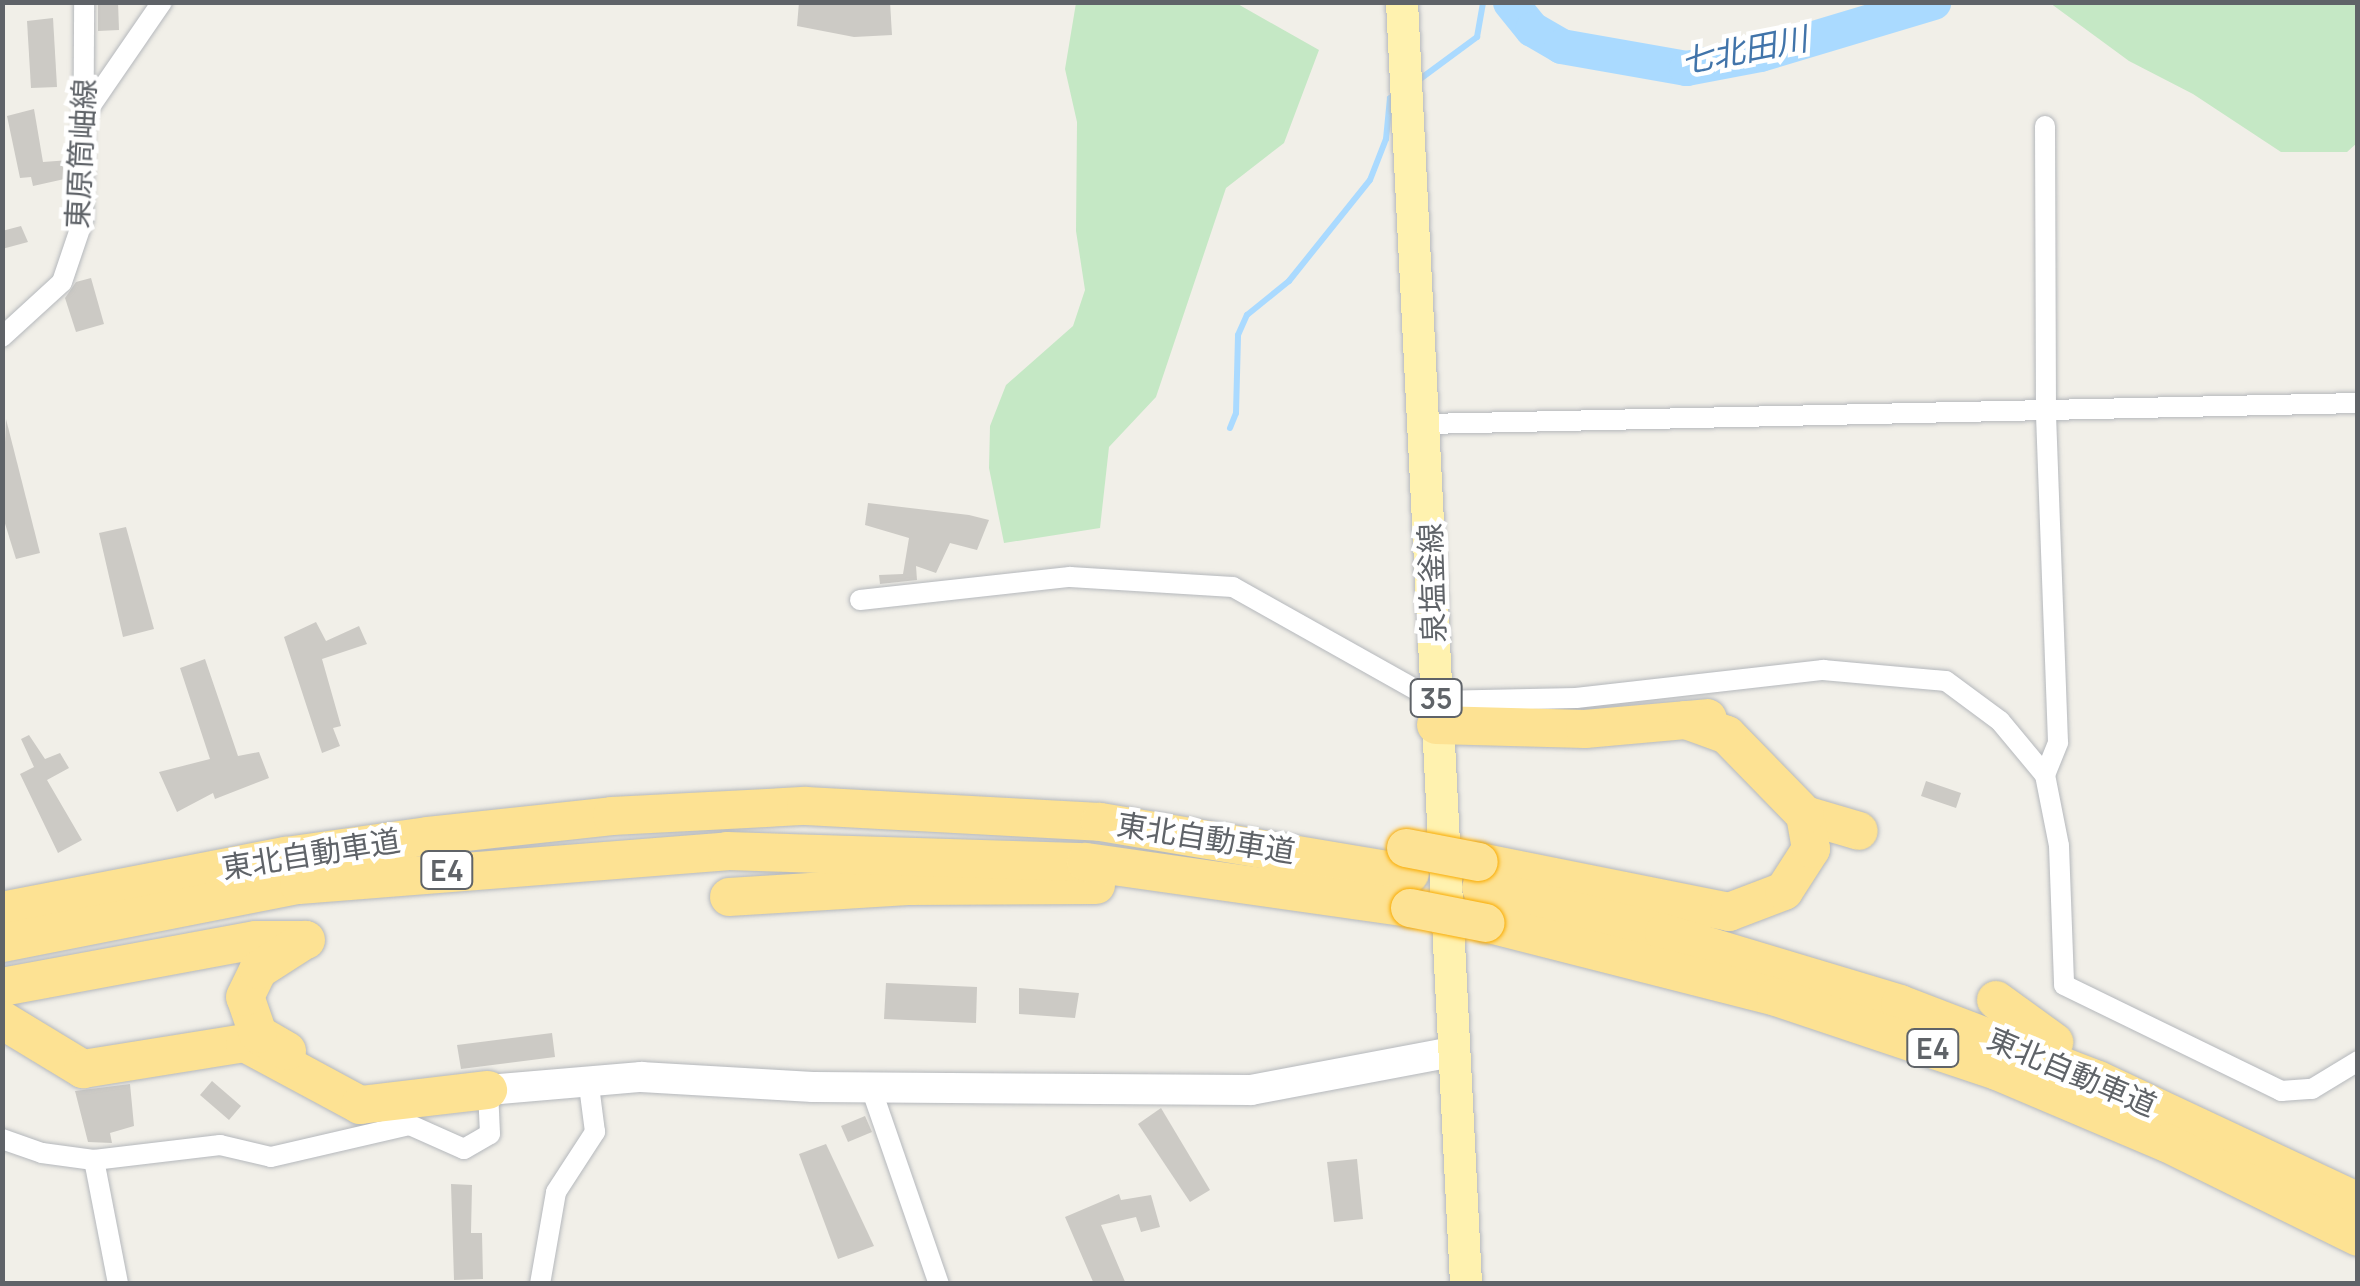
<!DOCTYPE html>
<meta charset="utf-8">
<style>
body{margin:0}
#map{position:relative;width:2360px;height:1286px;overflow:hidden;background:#f1efe8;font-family:Manrope,"Noto Sans JP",sans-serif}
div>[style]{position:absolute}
.green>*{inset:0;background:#c5e8c5}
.stream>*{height:6px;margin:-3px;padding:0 3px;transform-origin:3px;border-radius:3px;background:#aadaff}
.river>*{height:35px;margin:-17.5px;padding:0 17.5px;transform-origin:17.5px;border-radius:17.5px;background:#aadaff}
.building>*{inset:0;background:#cccac5}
.roads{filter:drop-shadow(0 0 2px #b5b8bc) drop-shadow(0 0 2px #b5b8bc)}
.street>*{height:20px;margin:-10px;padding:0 10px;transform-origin:10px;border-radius:10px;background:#fff}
.secondary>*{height:30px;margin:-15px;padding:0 15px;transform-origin:15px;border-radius:15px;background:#fff}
.primary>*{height:32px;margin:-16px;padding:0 16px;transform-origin:16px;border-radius:16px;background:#fff2af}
.highway>*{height:38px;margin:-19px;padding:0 19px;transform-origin:19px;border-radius:19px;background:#fde293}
.bridges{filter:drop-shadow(0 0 2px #f9ab00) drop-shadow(0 0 2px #f9ab00)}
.highway-bridge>*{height:38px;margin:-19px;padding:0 19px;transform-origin:19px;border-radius:19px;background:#fde293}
span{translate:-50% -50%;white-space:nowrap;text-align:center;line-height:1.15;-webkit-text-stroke:9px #fff;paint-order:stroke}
.shield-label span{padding:2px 8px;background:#fff;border:2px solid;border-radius:8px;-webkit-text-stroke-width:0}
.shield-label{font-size:28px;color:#5f6368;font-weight:700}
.street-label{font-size:30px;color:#5f6368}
.water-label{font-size:32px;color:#4174aa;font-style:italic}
.frame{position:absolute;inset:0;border:5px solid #5f6368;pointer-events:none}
</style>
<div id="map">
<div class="green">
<i style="clip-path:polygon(1076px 3px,1236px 3px,1319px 50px,1284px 143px,1226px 188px,1156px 397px,1109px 447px,1100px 528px,1004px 543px,989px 468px,990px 426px,1006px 385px,1073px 326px,1085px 290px,1076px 231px,1077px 122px,1065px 69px)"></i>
<i style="clip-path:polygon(2050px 3px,2357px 3px,2357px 143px,2347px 152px,2281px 152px,2193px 94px,2129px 61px)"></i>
</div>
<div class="stream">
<i style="left:1416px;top:82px;width:76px;rotate:-36.4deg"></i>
<i style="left:1477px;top:37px;width:36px;rotate:-80deg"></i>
<i style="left:1230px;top:428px;width:16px;rotate:-68deg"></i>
<i style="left:1236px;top:413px;width:78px;rotate:-88.5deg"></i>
<i style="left:1238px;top:335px;width:22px;rotate:-66deg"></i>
<i style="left:1247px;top:315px;width:54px;rotate:-39deg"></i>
<i style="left:1289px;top:281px;width:129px;rotate:-51.3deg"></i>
<i style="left:1370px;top:180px;width:44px;rotate:-68.7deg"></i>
<i style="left:1386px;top:139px;width:41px;rotate:-84.4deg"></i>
<i style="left:1390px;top:98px;width:8px;rotate:-30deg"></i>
</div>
<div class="river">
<i style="left:1510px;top:2px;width:35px;rotate:51deg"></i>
<i style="left:1532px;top:29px;width:34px;rotate:30deg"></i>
<i style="left:1561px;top:46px;width:127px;rotate:10deg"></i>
<i style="left:1686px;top:68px;width:75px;rotate:-10.7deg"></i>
<i style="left:1760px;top:54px;width:181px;rotate:-16.7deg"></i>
</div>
<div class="building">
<i style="clip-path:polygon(98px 2px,118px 2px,119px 30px,98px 31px)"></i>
<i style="clip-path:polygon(799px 2px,890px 2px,892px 35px,854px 37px,797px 26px)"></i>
<i style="clip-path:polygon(53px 18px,57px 87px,31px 88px,27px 21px)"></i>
<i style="clip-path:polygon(34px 109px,43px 162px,70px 160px,69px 178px,33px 186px,31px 177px,20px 178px,7px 116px)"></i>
<i style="clip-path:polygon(21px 226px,28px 242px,2px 249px,2px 231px)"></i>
<i style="clip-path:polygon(91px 278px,104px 324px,76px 332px,65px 298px,76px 282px)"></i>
<i style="clip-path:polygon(6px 419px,40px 553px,16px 559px,2px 514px)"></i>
<i style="clip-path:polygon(868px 503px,969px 515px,989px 520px,977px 550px,950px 543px,936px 573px,916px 566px,917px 580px,880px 584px,879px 575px,903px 574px,909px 538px,865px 525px)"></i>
<i style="clip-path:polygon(126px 527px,154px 629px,123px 637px,99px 533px)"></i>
<i style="clip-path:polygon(316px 622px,326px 641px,359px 626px,367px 644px,322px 659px,341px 726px,333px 728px,340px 746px,322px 753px,284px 637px)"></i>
<i style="clip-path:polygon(205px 659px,238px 756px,259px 752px,269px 778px,215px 799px,213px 793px,177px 812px,159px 772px,210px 759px,180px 668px)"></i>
<i style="clip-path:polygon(29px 735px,45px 759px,60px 753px,69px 768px,47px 780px,82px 840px,58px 853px,20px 774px,34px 767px,21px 739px)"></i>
<i style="clip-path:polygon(1926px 781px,1961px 793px,1956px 808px,1921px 796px)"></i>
<i style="clip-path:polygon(886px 983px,977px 987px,976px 1023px,884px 1019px)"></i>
<i style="clip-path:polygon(1019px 988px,1079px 993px,1075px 1018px,1019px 1014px)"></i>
<i style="clip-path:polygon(552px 1033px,555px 1057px,461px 1069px,457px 1045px)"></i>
<i style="clip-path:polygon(212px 1081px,241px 1106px,229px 1120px,200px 1095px)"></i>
<i style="clip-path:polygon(130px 1084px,134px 1126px,110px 1133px,112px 1143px,88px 1142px,75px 1091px)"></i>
<i style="clip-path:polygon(1161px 1108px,1210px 1190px,1190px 1202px,1138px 1124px)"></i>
<i style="clip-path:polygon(865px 1116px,872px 1132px,848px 1142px,841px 1126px)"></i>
<i style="clip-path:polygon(826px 1144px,874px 1246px,838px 1259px,799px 1154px)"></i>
<i style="clip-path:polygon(1357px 1159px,1363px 1219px,1334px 1222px,1327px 1162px)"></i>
<i style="clip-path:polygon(451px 1184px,472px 1185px,471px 1233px,482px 1233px,483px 1279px,454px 1280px)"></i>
<i style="clip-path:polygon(1119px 1194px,1121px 1200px,1151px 1195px,1160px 1227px,1141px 1232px,1136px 1217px,1101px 1225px,1126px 1284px,1094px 1284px,1065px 1217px)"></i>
</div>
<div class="roads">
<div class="street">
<i style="left:85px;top:114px;width:136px;rotate:-55.5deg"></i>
<i style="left:2px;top:337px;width:81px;rotate:-42.5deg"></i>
<i style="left:62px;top:282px;width:65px;rotate:-71.3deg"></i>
<i style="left:83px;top:220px;width:218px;rotate:-89.7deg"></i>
<i style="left:1426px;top:424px;width:932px;rotate:-1.29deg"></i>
<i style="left:860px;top:600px;width:211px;rotate:-6.3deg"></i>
<i style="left:1070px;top:577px;width:163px;rotate:3.5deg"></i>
<i style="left:1233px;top:587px;width:233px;rotate:29.3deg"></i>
<i style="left:1436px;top:701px;width:140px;rotate:-1.2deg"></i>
<i style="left:1576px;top:698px;width:249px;rotate:-6.5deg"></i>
<i style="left:1823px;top:670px;width:123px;rotate:5.1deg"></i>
<i style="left:1946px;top:681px;width:67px;rotate:36.5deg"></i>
<i style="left:2000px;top:721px;width:70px;rotate:50.2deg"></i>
<i style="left:2045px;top:775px;width:72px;rotate:78.8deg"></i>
<i style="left:2059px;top:846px;width:139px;rotate:87.9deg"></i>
<i style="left:2064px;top:985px;width:242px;rotate:26deg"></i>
<i style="left:2281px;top:1091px;width:31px;rotate:-4deg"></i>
<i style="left:2312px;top:1089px;width:54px;rotate:-31.3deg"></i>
<i style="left:2045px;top:775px;width:35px;rotate:-68deg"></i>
<i style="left:2058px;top:742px;width:331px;rotate:-92.1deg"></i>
<i style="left:2046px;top:411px;width:285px;rotate:-90.2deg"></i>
<i style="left:871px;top:1088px;width:207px;rotate:70.9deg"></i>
<i style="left:2px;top:1139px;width:42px;rotate:19.3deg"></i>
<i style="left:42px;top:1153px;width:52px;rotate:7.7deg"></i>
<i style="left:94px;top:1160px;width:127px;rotate:-6.8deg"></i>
<i style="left:220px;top:1145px;width:52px;rotate:13.2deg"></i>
<i style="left:271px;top:1157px;width:143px;rotate:-13deg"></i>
<i style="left:410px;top:1125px;width:59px;rotate:24deg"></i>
<i style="left:464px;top:1149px;width:30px;rotate:-30deg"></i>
<i style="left:490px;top:1134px;width:44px;rotate:-92.6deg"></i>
<i style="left:94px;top:1160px;width:126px;rotate:79deg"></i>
<i style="left:540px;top:1284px;width:93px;rotate:-80.1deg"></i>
<i style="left:556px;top:1192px;width:72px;rotate:-57deg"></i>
<i style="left:595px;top:1132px;width:54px;rotate:-97.4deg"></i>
</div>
<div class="secondary">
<i style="left:488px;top:1090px;width:154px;rotate:-4.9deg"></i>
<i style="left:641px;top:1077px;width:172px;rotate:3.3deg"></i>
<i style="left:813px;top:1087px;width:438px;rotate:0.4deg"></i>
<i style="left:1251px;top:1090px;width:206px;rotate:-10.7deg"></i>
</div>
<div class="primary">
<i style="left:1402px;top:2px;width:1284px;rotate:87.14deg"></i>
</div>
<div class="highway">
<i style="left:1436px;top:725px;width:149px;rotate:1.5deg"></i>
<i style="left:1585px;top:729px;width:123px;rotate:-5.1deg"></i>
<i style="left:1805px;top:815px;width:56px;rotate:16.5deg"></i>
<i style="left:1479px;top:862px;width:255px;rotate:11.3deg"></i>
<i style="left:1729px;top:912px;width:59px;rotate:-20.9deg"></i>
<i style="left:1784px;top:891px;width:50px;rotate:-57.3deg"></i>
<i style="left:1811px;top:849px;width:35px;rotate:-100deg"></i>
<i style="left:1805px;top:815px;width:112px;rotate:-134.3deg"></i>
<i style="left:1727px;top:735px;width:44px;rotate:-159.9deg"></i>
<i style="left:1481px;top:888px;width:188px;rotate:13.8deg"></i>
<i style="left:1664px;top:933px;width:246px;rotate:16.7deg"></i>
<i style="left:1900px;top:1004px;width:212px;rotate:21deg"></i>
<i style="left:2098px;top:1080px;width:287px;rotate:25.1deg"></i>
<i style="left:729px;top:897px;width:179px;rotate:-3.5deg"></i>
<i style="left:908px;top:886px;width:188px;rotate:-0.3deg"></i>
<i style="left:2px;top:911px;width:289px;rotate:-11deg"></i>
<i style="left:286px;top:856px;width:143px;rotate:-8deg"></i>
<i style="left:428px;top:836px;width:185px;rotate:-6.2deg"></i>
<i style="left:612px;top:816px;width:194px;rotate:-3deg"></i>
<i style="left:806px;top:806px;width:294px;rotate:3.1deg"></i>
<i style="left:1100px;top:822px;width:314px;rotate:9.5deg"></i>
<i style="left:1486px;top:923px;width:299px;rotate:14.3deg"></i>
<i style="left:1776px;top:997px;width:233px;rotate:18.5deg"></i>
<i style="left:1997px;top:1071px;width:185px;rotate:23deg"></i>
<i style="left:2167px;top:1143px;width:213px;rotate:26.2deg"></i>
<i style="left:2px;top:943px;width:303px;rotate:-11.1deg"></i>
<i style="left:299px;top:885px;width:429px;rotate:-4.5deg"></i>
<i style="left:727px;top:851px;width:359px;rotate:1.8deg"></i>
<i style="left:1086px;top:862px;width:327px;rotate:8.1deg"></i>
<i style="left:2px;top:987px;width:258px;rotate:-10.5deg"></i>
<i style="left:256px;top:940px;width:50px"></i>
<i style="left:1996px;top:1000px;width:72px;rotate:35.9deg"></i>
<i style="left:2px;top:1020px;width:95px;rotate:31.2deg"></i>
<i style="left:83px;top:1069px;width:164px;rotate:-9.1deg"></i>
<i style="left:245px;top:1043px;width:131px;rotate:28.3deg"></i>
<i style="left:360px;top:1105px;width:129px;rotate:-6.7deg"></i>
<i style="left:287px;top:1051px;width:34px;rotate:-150deg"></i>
<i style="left:258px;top:1034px;width:39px;rotate:-109deg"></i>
<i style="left:245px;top:997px;width:30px;rotate:-64deg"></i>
<i style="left:258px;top:970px;width:56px;rotate:-32.6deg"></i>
</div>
</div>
<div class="bridges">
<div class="highway-bridge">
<i style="left:1406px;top:848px;width:74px;rotate:10.9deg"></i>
<i style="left:1410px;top:908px;width:77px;rotate:11.2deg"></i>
</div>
</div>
<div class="shield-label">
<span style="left:1436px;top:698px">35</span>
<span style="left:447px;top:870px">E4</span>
<span style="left:1933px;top:1048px">E4</span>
</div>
<div class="street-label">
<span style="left:81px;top:154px;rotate:-87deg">東原筒岫線</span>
<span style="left:1432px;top:583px;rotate:-92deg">泉塩釜線</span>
<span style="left:1206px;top:838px;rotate:9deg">東北自動車道</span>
<span style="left:311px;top:854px;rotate:-9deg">東北自動車道</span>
<span style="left:2072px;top:1072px;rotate:23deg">東北自動車道</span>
</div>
<div class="water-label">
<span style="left:1744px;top:50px;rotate:-11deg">七北田川</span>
</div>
<div class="frame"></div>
</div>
